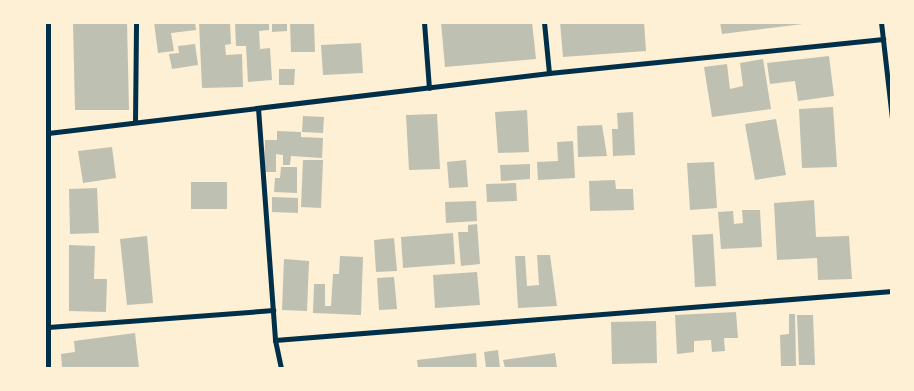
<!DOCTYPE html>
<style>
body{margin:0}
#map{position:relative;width:914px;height:391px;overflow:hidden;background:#fdf0d5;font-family:Rubik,sans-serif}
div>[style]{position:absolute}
.building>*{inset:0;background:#bec0b2}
.minor>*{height:5px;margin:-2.5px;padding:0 2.5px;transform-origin:2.5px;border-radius:2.5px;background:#003049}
span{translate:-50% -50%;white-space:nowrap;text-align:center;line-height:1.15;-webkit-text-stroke:5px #fdf0d5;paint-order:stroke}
.frame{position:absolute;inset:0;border:24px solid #fdf0d5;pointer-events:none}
</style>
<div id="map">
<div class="building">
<i style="clip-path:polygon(73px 22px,127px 22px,129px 110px,75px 110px)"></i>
<i style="clip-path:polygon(154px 22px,195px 22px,196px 30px,171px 33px,174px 51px,158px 53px)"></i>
<i style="clip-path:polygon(199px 22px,230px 22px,231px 44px,225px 45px,226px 55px,242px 54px,243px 87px,202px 88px)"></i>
<i style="clip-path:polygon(235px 22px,269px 22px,269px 30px,259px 31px,260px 49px,270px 48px,272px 80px,248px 82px,246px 46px,236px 46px)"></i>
<i style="clip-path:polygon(272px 22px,287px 22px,287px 31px,272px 32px)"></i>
<i style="clip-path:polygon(290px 22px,314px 22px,315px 52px,291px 52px)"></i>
<i style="clip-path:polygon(441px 22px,532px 22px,536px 59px,445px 67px)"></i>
<i style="clip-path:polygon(560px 22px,644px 22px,646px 51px,563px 57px)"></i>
<i style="clip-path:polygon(720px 22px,803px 22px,803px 24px,722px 34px)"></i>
<i style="clip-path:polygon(361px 43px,363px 73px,323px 75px,321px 45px)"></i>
<i style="clip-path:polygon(195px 44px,198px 65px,172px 69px,169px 54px,179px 53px,178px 46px)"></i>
<i style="clip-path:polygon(829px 56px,834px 96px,798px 101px,795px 81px,770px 84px,767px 63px)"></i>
<i style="clip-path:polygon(763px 59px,771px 109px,712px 117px,704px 67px,727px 64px,730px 89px,743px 86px,740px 63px)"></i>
<i style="clip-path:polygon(279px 69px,295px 69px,294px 85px,279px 85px)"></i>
<i style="clip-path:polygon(833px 107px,837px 167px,802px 168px,799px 109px)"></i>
<i style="clip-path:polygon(527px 110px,529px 152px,498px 153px,495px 112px)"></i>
<i style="clip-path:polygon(633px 112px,635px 155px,613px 156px,612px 129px,618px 129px,617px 113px)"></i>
<i style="clip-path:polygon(437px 114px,440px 169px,409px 170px,406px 115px)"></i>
<i style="clip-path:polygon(303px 116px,324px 117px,323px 133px,302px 132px)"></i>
<i style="clip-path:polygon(776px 119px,786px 175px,755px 180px,745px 124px)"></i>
<i style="clip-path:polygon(602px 125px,607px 156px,578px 157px,577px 126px)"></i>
<i style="clip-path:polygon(277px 131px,301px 132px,301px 137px,323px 138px,322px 158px,291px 156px,290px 165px,283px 165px,283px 155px,276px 154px,276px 172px,264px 172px,265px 140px,277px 140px)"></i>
<i style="clip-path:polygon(573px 141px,575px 178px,538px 180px,537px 162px,558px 161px,557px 142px)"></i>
<i style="clip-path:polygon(112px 147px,116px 178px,83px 183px,78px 151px)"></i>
<i style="clip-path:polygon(303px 160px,323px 160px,321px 208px,301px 207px)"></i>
<i style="clip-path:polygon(466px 160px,468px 187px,449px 188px,447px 162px)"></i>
<i style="clip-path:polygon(714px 162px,717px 208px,690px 210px,687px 163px)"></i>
<i style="clip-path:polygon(530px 164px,530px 179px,501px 181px,500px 165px)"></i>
<i style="clip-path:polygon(281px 167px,297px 167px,297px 193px,274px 192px,275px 178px,280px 178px)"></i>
<i style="clip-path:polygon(615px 180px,616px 189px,633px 189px,634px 210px,590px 211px,589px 181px)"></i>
<i style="clip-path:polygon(191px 182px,227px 182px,227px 209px,191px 209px)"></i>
<i style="clip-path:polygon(516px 183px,517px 201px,487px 202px,486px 184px)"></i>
<i style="clip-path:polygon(97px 188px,99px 233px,70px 234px,69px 189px)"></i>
<i style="clip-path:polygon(272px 197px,298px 198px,298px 213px,272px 212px)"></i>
<i style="clip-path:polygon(814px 200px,816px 237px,849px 236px,852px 279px,818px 280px,817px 258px,777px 260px,774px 203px)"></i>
<i style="clip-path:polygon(476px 201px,477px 221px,446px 223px,445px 202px)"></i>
<i style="clip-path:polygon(742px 210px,760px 210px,762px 247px,721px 249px,718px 212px,733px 211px,734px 224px,743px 223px)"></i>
<i style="clip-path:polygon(477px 224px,480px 264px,461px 266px,458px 232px,468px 232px,468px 225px)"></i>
<i style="clip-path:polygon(453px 233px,455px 264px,403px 268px,401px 237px)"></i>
<i style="clip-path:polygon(713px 234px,716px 286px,695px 287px,692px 235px)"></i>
<i style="clip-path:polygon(147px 236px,153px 303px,127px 305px,120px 239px)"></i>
<i style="clip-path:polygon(394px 238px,397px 271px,376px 272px,374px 240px)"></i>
<i style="clip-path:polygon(69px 245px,95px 246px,94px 279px,107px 279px,106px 312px,69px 311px)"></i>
<i style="clip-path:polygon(537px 255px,550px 255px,557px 306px,518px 308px,515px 256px,525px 256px,527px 286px,539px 285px)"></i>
<i style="clip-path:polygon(340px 256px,363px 257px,361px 315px,313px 313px,314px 284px,325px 284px,325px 306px,331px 306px,333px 274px,339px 274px)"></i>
<i style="clip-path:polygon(284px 259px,309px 261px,307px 311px,282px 310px)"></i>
<i style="clip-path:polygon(477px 272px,480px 305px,435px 308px,433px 275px)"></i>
<i style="clip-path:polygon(394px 277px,397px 309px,379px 310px,377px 278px)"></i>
<i style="clip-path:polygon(736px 312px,738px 338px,724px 338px,725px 351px,712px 352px,711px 340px,694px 341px,694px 352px,677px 354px,675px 315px)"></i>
<i style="clip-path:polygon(789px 314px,795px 314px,796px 366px,781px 366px,780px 335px,789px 334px)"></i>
<i style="clip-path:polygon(797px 315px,813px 315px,815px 365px,799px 365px)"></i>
<i style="clip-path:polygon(656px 321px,657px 363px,612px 364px,611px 322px)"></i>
<i style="clip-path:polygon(135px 333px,139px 368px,62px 368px,61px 354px,75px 352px,74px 341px)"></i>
<i style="clip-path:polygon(498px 350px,500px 368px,486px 368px,484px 352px)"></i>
<i style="clip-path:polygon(476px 353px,477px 368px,418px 368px,417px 360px)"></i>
<i style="clip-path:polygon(555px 353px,557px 368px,505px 368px,503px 360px)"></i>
</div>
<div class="minor">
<i style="left:48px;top:22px;width:346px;rotate:90deg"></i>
<i style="left:424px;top:22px;width:66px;rotate:85.7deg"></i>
<i style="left:544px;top:22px;width:51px;rotate:84.4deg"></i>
<i style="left:881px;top:22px;width:98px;rotate:83.5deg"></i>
<i style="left:258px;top:108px;width:233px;rotate:85.8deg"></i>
<i style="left:275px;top:340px;width:29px;rotate:78deg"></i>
<i style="left:135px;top:122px;width:100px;rotate:-89.4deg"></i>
<i style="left:48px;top:133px;width:505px;rotate:-6.83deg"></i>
<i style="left:549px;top:73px;width:336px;rotate:-5.8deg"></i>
<i style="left:48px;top:327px;width:226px;rotate:-4.3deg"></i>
<i style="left:275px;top:340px;width:619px;rotate:-4.54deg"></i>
</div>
<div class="frame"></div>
</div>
